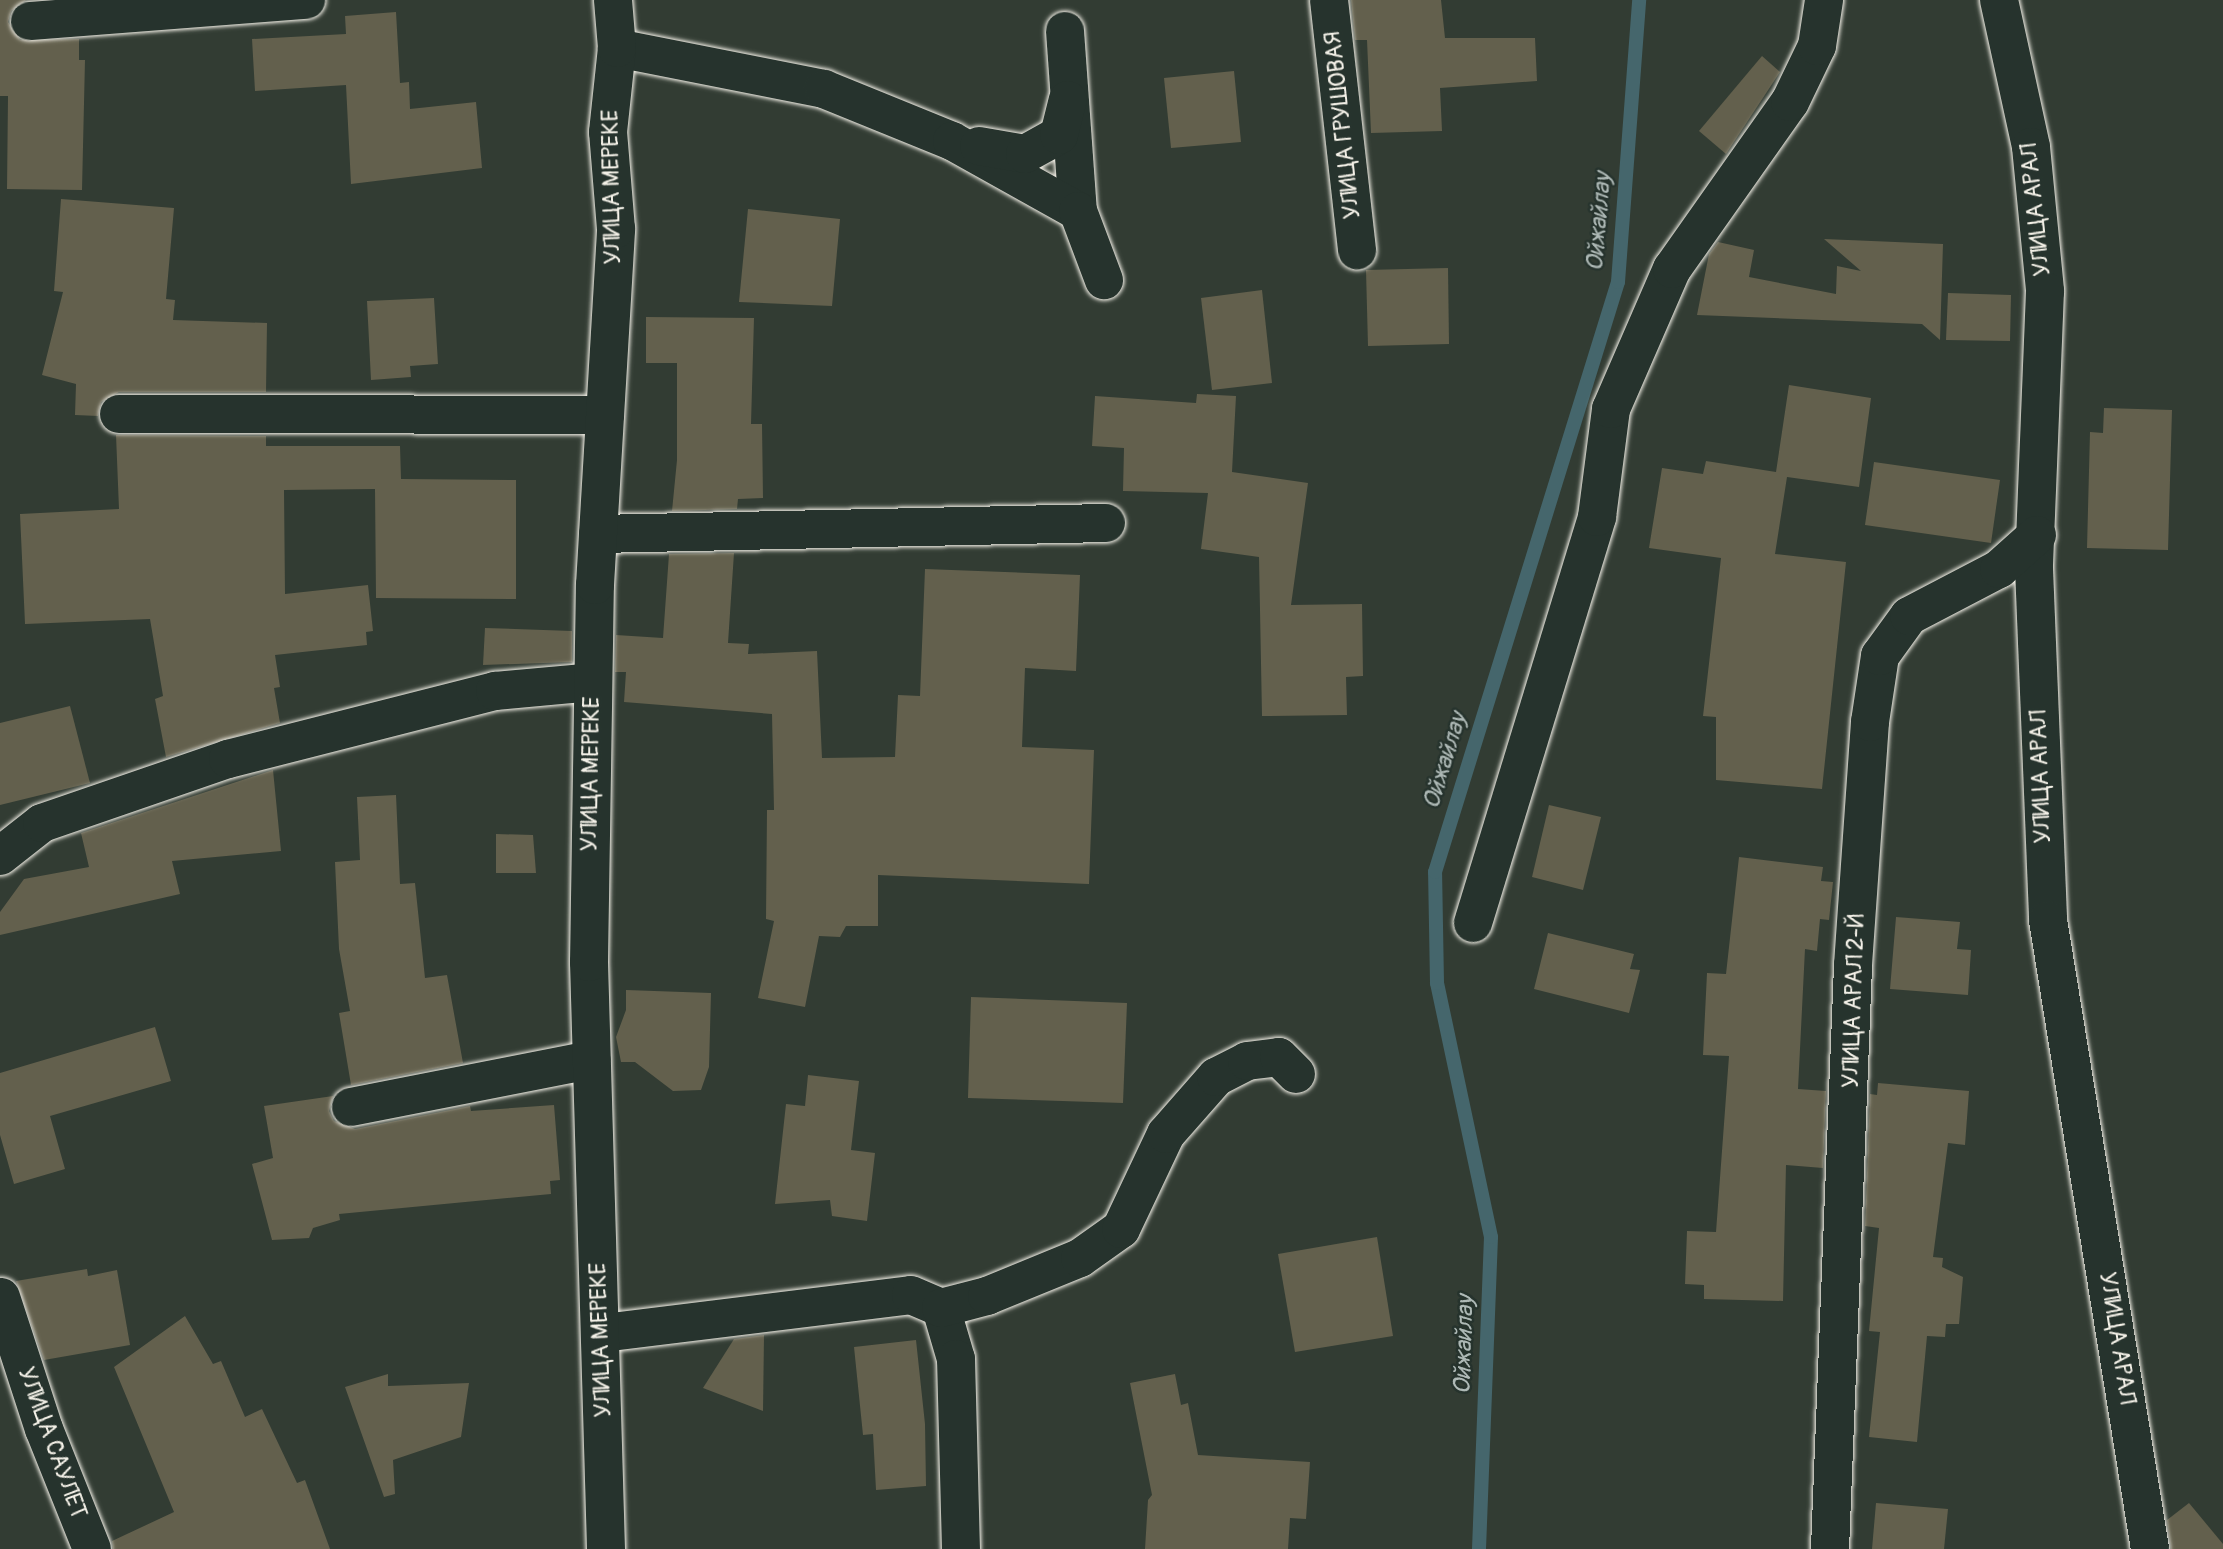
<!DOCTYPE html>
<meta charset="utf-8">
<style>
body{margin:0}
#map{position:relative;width:2223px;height:1549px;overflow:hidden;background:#323c33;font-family:Pangolin,sans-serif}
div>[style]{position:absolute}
.stream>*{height:14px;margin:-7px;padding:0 7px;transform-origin:7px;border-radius:7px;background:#45666c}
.building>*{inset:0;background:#63604d}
.roads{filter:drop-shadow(0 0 2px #f4f1e8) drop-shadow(0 0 2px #f4f1e8)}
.minor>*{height:38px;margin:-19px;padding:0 19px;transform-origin:19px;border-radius:19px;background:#26332d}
span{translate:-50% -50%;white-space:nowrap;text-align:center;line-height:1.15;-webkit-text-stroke:5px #26332d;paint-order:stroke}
.street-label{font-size:23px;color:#f4f1e8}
.water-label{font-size:24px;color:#aeb9b6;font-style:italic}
</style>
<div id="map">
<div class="stream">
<i style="left:1479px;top:1549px;width:312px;rotate:-87.8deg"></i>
<i style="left:1491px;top:1237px;width:260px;rotate:-102deg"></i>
<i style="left:1437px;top:983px;width:111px;rotate:-91deg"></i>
<i style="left:1435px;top:872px;width:618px;rotate:-72.77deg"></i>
<i style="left:1618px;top:282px;width:283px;rotate:-85.7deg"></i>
</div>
<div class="building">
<i style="clip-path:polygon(0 0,26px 0,11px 11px,8px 22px,20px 40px,79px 39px,79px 60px,85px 60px,82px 190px,7px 189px,8px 96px,0 96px)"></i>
<i style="clip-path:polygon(1351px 0,1441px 0,1445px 38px,1535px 38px,1537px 81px,1440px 88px,1442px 131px,1371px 133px,1367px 40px,1355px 40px)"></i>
<i style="clip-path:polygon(396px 12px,400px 83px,409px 82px,410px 109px,476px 102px,482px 168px,351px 184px,346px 85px,255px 91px,252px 39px,346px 34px,345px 16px)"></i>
<i style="clip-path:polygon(1762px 56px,1780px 72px,1726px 154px,1699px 131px)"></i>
<i style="clip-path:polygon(1234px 71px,1241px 142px,1171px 148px,1164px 78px)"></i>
<i style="clip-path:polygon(61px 199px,174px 208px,166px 299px,175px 300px,173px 320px,267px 323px,266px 392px,119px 392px,101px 402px,98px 416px,75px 415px,76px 384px,42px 375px,63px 292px,54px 291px)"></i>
<i style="clip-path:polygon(748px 209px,840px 219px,832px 306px,739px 302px)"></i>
<i style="clip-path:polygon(1824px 239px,1943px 244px,1940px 340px,1922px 324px,1697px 315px,1709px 254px,1718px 242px,1754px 250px,1749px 277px,1836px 294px,1837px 266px,1861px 271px)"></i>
<i style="clip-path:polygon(1448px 268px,1449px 344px,1368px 346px,1366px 270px)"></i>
<i style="clip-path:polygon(1262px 290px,1272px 383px,1212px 390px,1201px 298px)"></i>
<i style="clip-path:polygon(1948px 293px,2011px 295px,2010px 341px,1946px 340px)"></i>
<i style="clip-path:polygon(434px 298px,438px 364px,410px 366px,411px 377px,371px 380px,367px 301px)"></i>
<i style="clip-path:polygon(646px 317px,754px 318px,751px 424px,762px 424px,763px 498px,738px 499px,737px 509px,672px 511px,677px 460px,677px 363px,646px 363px)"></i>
<i style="clip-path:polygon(1789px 385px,1871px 398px,1859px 487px,1787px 477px,1775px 554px,1846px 562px,1822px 789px,1716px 780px,1716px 717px,1703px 716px,1721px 558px,1649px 548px,1662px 468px,1703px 474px,1706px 461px,1776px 472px)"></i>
<i style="clip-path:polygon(1197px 394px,1236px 396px,1232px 472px,1308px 483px,1291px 605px,1362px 604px,1363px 676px,1346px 677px,1347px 715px,1262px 716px,1259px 557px,1201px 549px,1208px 493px,1123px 491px,1124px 448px,1092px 446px,1095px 396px,1196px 403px)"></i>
<i style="clip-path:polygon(2104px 408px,2172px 410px,2168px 550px,2087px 548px,2090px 432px,2103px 433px)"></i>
<i style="clip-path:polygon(116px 435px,266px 436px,266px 446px,400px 446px,401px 479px,516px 480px,516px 599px,376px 598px,375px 489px,284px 490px,285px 594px,368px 585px,373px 631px,366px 632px,367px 645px,275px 655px,280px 687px,274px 688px,280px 723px,166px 757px,155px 699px,163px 696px,150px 619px,25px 624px,20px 514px,119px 509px)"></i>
<i style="clip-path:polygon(1874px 462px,2000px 480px,1991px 543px,1865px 525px)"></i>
<i style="clip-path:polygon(734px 553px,728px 643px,749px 644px,748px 654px,817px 651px,822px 758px,895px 757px,898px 695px,920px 696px,925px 569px,1080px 575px,1076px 671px,1025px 668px,1022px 747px,1094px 750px,1089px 884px,878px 875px,878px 926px,846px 926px,840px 937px,819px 936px,805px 1007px,758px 998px,774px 921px,766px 919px,767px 810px,774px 810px,772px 714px,624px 702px,626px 672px,615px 672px,616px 635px,663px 638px,669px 554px)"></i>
<i style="clip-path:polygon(485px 628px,572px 631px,572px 662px,483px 665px)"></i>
<i style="clip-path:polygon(70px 706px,90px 783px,0 805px,0 723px)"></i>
<i style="clip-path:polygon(273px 770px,281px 851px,172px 861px,180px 894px,0 935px,0 912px,24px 879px,89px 867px,81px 833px)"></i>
<i style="clip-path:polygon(396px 795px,400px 884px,415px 883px,425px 978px,447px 975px,463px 1063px,351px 1085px,339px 1013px,350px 1011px,339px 949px,335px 862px,360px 860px,357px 797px)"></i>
<i style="clip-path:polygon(1549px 805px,1601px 817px,1583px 890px,1532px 877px)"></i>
<i style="clip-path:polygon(496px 834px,533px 835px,536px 873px,496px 873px)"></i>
<i style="clip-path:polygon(1739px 857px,1823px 867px,1821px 881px,1833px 882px,1829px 920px,1820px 919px,1817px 951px,1805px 949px,1798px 1089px,1826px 1091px,1823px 1168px,1786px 1165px,1783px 1301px,1704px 1299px,1704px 1285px,1685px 1284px,1687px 1231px,1716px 1232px,1729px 1056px,1703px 1055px,1707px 973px,1726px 974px)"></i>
<i style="clip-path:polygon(1896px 917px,1960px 922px,1957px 949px,1971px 950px,1968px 995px,1890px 989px)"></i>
<i style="clip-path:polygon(1548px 933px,1634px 954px,1630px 969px,1640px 970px,1629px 1013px,1534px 989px)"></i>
<i style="clip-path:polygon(626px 990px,711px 993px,709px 1067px,701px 1090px,673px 1091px,635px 1062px,621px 1062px,616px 1037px,626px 1010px)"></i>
<i style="clip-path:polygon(971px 997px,1127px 1003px,1123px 1103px,968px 1098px)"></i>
<i style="clip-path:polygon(155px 1027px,171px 1081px,50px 1116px,65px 1169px,14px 1184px,0 1135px,0 1073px)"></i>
<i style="clip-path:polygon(808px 1075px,859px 1081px,851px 1150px,875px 1153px,867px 1221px,832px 1216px,830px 1200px,775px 1204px,786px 1104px,805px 1106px)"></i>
<i style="clip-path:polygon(1878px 1083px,1969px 1091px,1965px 1145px,1948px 1143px,1933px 1257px,1943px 1258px,1942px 1267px,1963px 1277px,1959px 1324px,1946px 1324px,1945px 1337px,1927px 1336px,1917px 1442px,1869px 1437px,1880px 1332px,1869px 1331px,1879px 1228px,1865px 1226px,1870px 1094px,1877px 1095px)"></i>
<i style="clip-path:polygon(333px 1096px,329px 1111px,334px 1121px,355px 1129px,470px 1106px,471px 1111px,554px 1105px,560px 1180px,550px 1181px,551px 1194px,339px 1214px,340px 1220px,313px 1228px,309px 1238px,272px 1240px,252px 1164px,273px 1158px,264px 1106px)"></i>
<i style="clip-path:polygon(1377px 1237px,1393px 1336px,1295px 1352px,1278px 1254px)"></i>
<i style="clip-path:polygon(87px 1269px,88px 1276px,117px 1270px,130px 1345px,44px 1360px,16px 1281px)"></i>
<i style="clip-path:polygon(185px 1316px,213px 1364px,221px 1361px,245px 1417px,262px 1409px,297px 1483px,305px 1480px,330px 1549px,113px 1549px,112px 1541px,174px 1512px,114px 1367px)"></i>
<i style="clip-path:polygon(764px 1335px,763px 1411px,703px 1388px,734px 1339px)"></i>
<i style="clip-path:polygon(916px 1340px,925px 1424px,926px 1486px,876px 1490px,873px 1434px,863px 1435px,854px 1347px)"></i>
<i style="clip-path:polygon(388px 1374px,388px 1386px,469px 1383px,461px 1437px,393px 1460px,395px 1494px,384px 1497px,345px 1387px)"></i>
<i style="clip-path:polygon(1175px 1374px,1181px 1405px,1188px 1403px,1198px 1455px,1310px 1462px,1306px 1519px,1290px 1518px,1288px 1549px,1145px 1549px,1148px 1500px,1152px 1495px,1130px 1383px)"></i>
<i style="clip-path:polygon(1876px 1503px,1948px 1509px,1944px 1549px,1872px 1549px)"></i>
<i style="clip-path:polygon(2189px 1503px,2223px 1544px,2223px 1549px,2171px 1549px,2167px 1520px)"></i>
</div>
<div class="roads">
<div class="minor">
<i style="left:1329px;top:0;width:252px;rotate:83.6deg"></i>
<i style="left:1999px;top:0;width:150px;rotate:77.7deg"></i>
<i style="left:2031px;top:147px;width:145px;rotate:84.4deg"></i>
<i style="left:2045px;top:291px;width:277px;rotate:92.3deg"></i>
<i style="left:2034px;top:568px;width:352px;rotate:87.7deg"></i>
<i style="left:2048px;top:920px;width:637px;rotate:80.79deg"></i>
<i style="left:30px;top:21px;width:277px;rotate:-4.4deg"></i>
<i style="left:1065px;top:31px;width:180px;rotate:85.9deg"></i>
<i style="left:617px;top:48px;width:211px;rotate:11.2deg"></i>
<i style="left:824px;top:89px;width:138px;rotate:22.1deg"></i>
<i style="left:952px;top:141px;width:144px;rotate:29.1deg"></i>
<i style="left:1078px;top:211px;width:74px;rotate:69.4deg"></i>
<i style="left:979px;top:146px;width:47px;rotate:9.9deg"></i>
<i style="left:1025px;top:154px;width:39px;rotate:-29deg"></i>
<i style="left:1059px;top:135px;width:36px;rotate:-76deg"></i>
<i style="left:119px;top:414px;width:486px;rotate:0.1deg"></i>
<i style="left:598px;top:534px;width:508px;rotate:-1.24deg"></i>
<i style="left:0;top:856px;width:53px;rotate:-38.2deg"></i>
<i style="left:42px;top:823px;width:197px;rotate:-19deg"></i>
<i style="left:228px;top:759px;width:276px;rotate:-14.3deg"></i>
<i style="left:495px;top:691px;width:98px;rotate:-5.2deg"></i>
<i style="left:1473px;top:923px;width:425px;rotate:-73deg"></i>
<i style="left:1597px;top:517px;width:109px;rotate:-82.6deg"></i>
<i style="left:1611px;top:409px;width:153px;rotate:-66.5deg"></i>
<i style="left:1672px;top:269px;width:204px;rotate:-54.8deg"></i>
<i style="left:1790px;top:102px;width:62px;rotate:-64.3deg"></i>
<i style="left:1817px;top:46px;width:47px;rotate:-81.3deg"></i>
<i style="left:351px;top:1107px;width:245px;rotate:-11.1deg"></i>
<i style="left:1px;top:1297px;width:139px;rotate:72deg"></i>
<i style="left:44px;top:1429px;width:129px;rotate:68.2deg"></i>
<i style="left:941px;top:1308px;width:53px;rotate:73.6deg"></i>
<i style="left:956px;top:1359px;width:190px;rotate:88.5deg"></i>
<i style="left:603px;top:1333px;width:310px;rotate:-7deg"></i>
<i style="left:911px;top:1295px;width:33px;rotate:23deg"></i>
<i style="left:941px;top:1308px;width:48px;rotate:-14.6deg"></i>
<i style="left:987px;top:1296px;width:100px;rotate:-22.2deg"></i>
<i style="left:1080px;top:1258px;width:50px;rotate:-35.3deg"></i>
<i style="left:1121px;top:1229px;width:105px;rotate:-64.7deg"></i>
<i style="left:1166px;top:1134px;width:76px;rotate:-48.7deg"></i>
<i style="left:1216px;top:1077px;width:35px;rotate:-27deg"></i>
<i style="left:1247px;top:1061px;width:32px;rotate:-7deg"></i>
<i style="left:1279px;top:1057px;width:24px;rotate:45deg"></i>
<i style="left:606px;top:1549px;width:587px;rotate:-91.66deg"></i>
<i style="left:589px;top:962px;width:377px;rotate:-89.1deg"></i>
<i style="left:595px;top:585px;width:357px;rotate:-86.6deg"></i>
<i style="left:616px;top:229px;width:97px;rotate:-94.7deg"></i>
<i style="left:608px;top:132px;width:84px;rotate:-83.9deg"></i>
<i style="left:617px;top:48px;width:48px;rotate:-94.8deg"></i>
<i style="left:1830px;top:1549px;width:584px;rotate:-87.74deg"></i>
<i style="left:1853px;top:965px;width:244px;rotate:-86deg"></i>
<i style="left:1870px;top:722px;width:67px;rotate:-81.4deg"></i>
<i style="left:1880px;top:656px;width:49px;rotate:-54.1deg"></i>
<i style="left:1909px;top:616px;width:102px;rotate:-27.6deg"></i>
<i style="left:1999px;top:569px;width:51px;rotate:-41.8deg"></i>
</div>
</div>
<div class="street-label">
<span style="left:1343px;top:125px;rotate:-96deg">УЛИЦА ГРУШОВАЯ</span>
<span style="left:612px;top:187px;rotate:-91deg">УЛИЦА МЕРЕКЕ</span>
<span style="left:2036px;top:210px;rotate:-96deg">УЛИЦА АРАЛ</span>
<span style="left:591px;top:774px;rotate:-89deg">УЛИЦА МЕРЕКЕ</span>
<span style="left:2041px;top:777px;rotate:-92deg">УЛИЦА АРАЛ</span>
<span style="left:1854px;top:1001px;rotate:-88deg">УЛИЦА АРАЛ 2-Й</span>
<span style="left:2117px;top:1338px;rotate:81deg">УЛИЦА АРАЛ</span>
<span style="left:601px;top:1340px;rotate:-92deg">УЛИЦА МЕРЕКЕ</span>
<span style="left:52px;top:1443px;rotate:70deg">УЛИЦА САУЛЕТ</span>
</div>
<div class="water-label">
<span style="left:1599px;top:222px;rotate:-85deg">Ойжайлау</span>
<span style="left:1445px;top:761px;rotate:-73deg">Ойжайлау</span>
<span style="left:1464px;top:1345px;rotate:-88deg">Ойжайлау</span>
</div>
</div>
